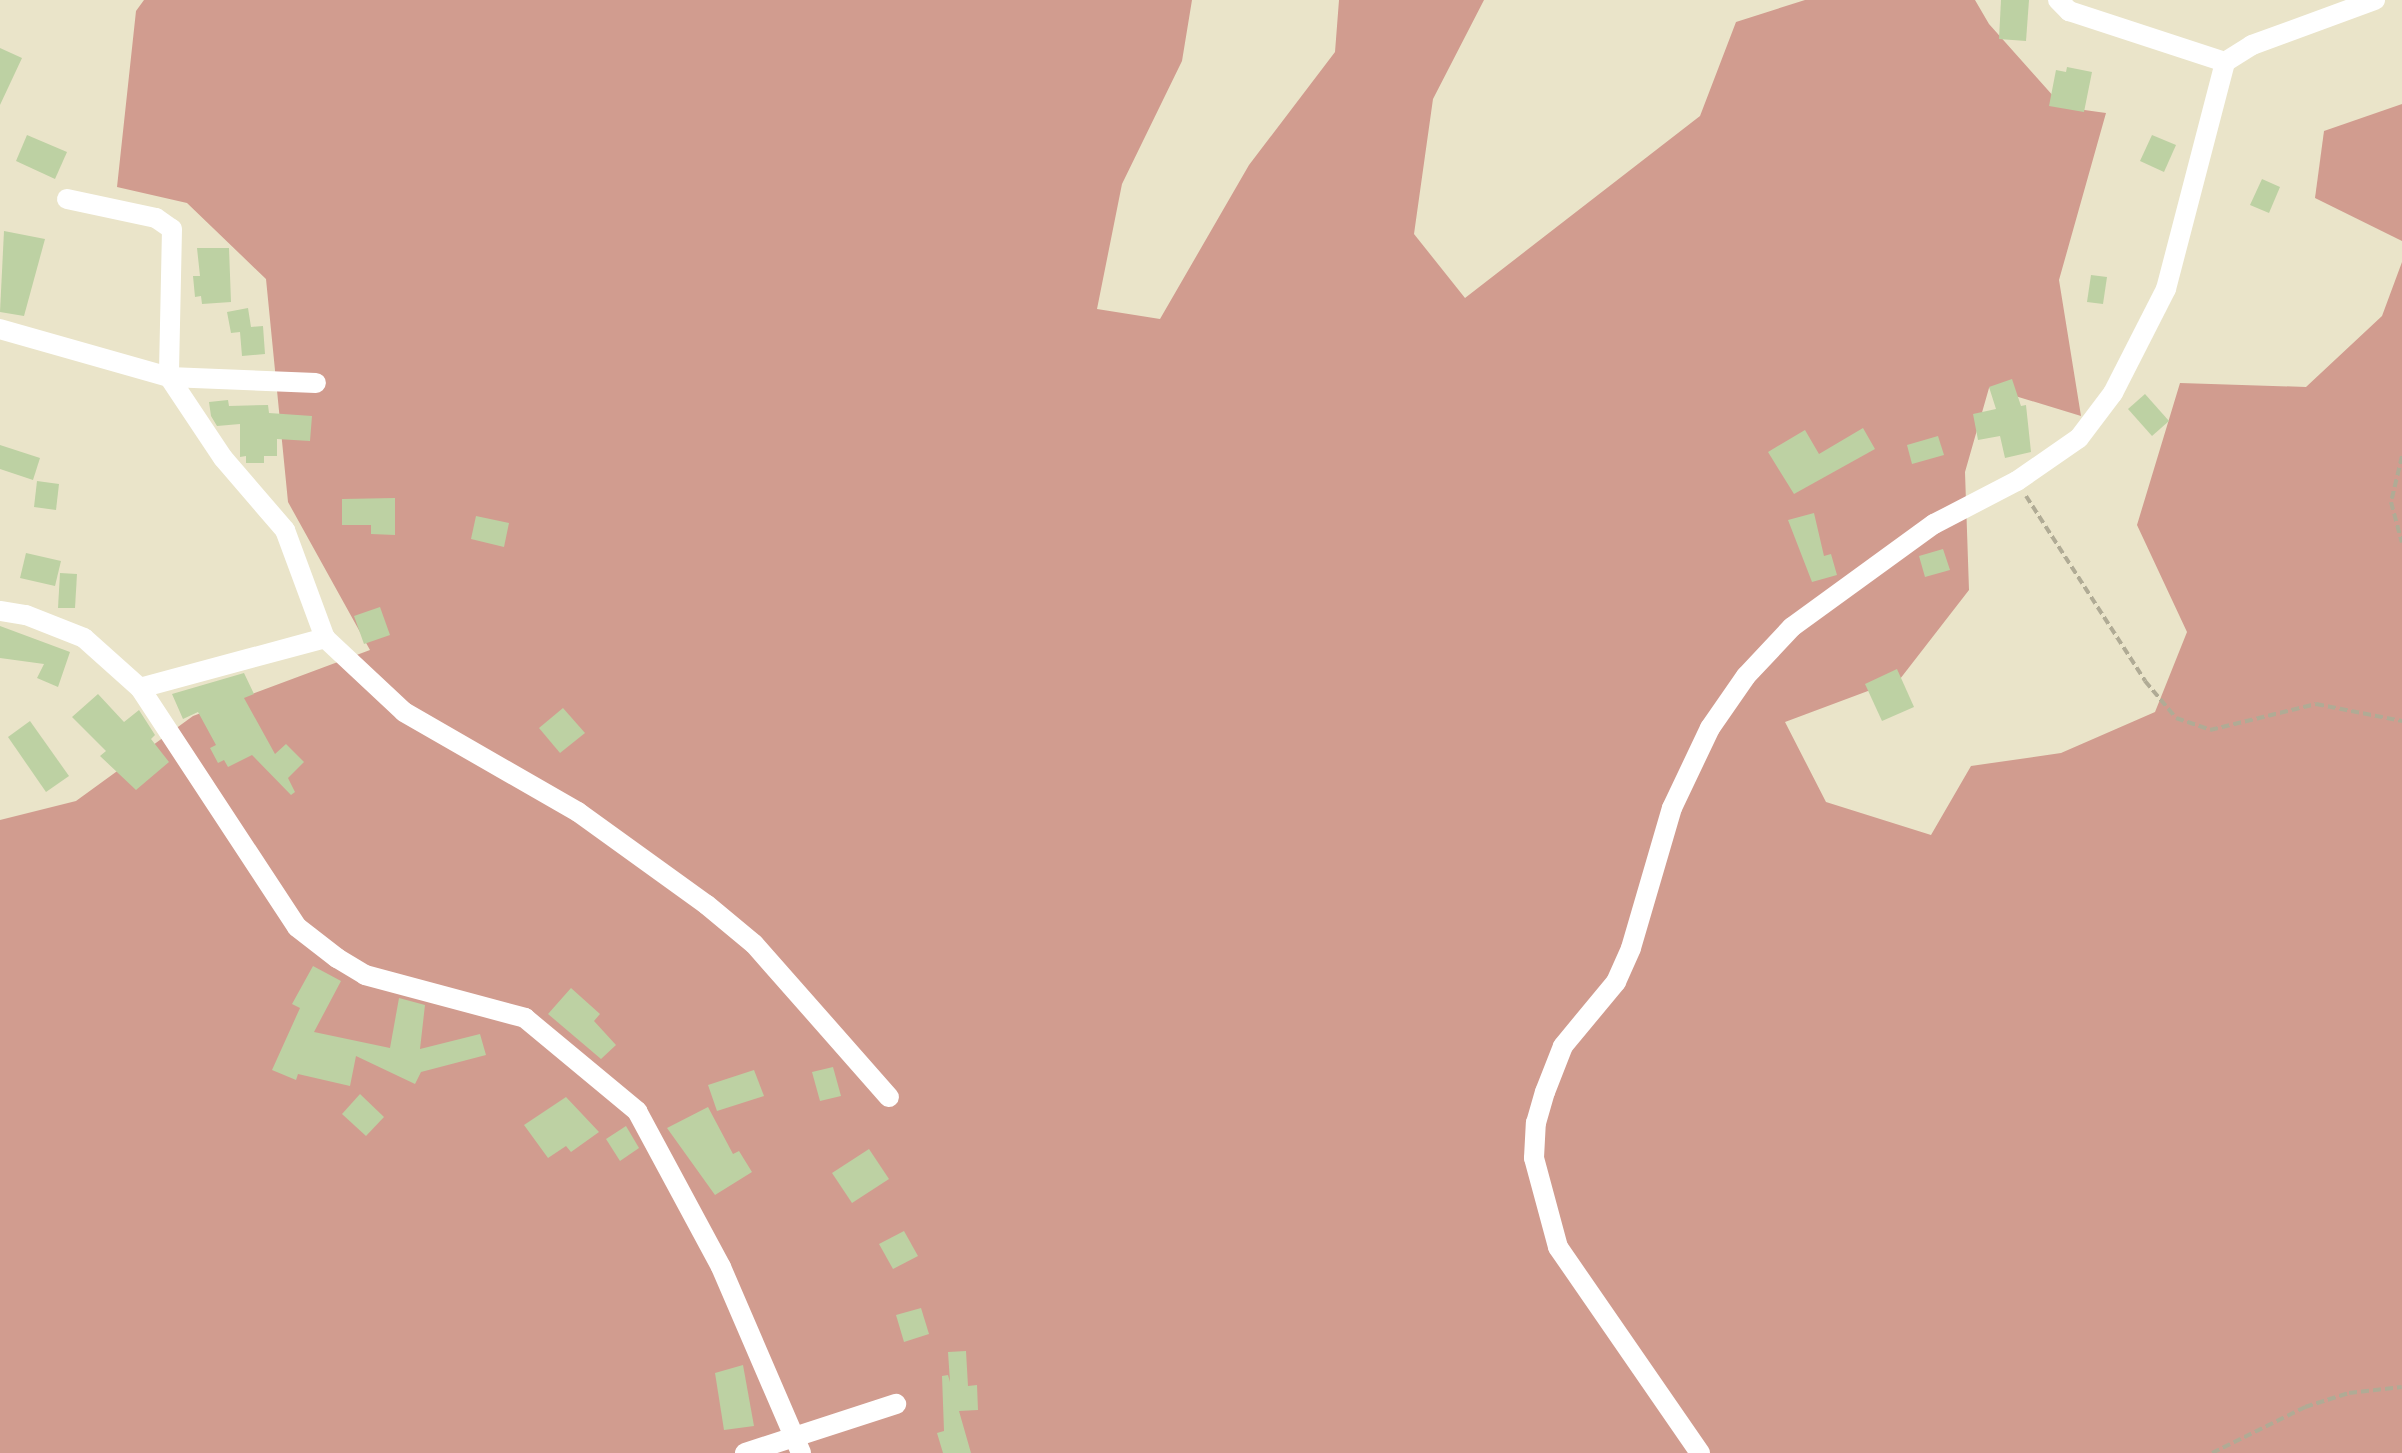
<!DOCTYPE html>
<style>
body{margin:0}
#map{position:relative;width:2402px;height:1453px;overflow:hidden;background:#eae4c9;font-family:"Alegreya Sans",sans-serif}
div>[style]{position:absolute}
.forest>*{inset:0;background:#d19c8f}
.building>*{inset:0;background:#bdd1a3}
.path>*{height:4px;margin-top:-2px;transform-origin:0;background:repeating-linear-gradient(90deg,#b0ab95 0 8px,transparent 0 12px)}
.minor>*{height:20px;margin:-10px;padding:0 10px;transform-origin:10px;border-radius:10px;background:#fff}
span{translate:-50% -50%;white-space:nowrap;text-align:center;line-height:1.15;-webkit-text-stroke:6px #fff;paint-order:stroke}
</style>
<div id="map">
<div class="forest">
<i style="clip-path:polygon(144px 0,1192px 0,1182px 61px,1122px 184px,1097px 309px,1160px 319px,1249px 165px,1335px 52px,1339px 0,1484px 0,1433px 99px,1414px 234px,1465px 298px,1700px 116px,1736px 22px,1805px 0,1975px 0,1989px 24px,2063px 107px,2106px 113px,2059px 280px,2081px 416px,1989px 388px,1965px 472px,1969px 590px,1900px 679px,1785px 722px,1826px 802px,1931px 835px,1971px 766px,2061px 753px,2155px 712px,2187px 632px,2137px 525px,2180px 383px,2306px 387px,2382px 316px,2402px 262px,2402px 1453px,0 1453px,0 820px,76px 801px,193px 716px,370px 650px,288px 502px,266px 279px,187px 203px,117px 187px,136px 11px)"></i>
<i style="clip-path:polygon(2402px 104px,2402px 241px,2315px 198px,2324px 131px)"></i>
</div>
<div class="building">
<i style="clip-path:polygon(2001px 0,2029px 0,2026px 41px,1999px 39px)"></i>
<i style="clip-path:polygon(0 48px,22px 58px,0 105px)"></i>
<i style="clip-path:polygon(2067px 67px,2092px 72px,2084px 112px,2049px 106px,2056px 70px,2066px 72px)"></i>
<i style="clip-path:polygon(27px 135px,67px 152px,55px 179px,16px 161px)"></i>
<i style="clip-path:polygon(2152px 135px,2176px 145px,2164px 172px,2140px 161px)"></i>
<i style="clip-path:polygon(2262px 179px,2280px 187px,2269px 213px,2250px 205px)"></i>
<i style="clip-path:polygon(4px 231px,45px 239px,24px 316px,0 312px)"></i>
<i style="clip-path:polygon(197px 248px,229px 248px,231px 302px,202px 304px,201px 296px,195px 297px,193px 276px,200px 276px)"></i>
<i style="clip-path:polygon(2091px 275px,2107px 277px,2103px 304px,2087px 302px)"></i>
<i style="clip-path:polygon(248px 308px,251px 327px,263px 326px,265px 354px,242px 356px,240px 332px,231px 333px,227px 312px)"></i>
<i style="clip-path:polygon(2012px 379px,2021px 406px,2026px 405px,2031px 452px,2005px 458px,2000px 436px,1978px 440px,1973px 414px,1996px 409px,1989px 387px)"></i>
<i style="clip-path:polygon(2145px 394px,2169px 421px,2152px 436px,2128px 409px)"></i>
<i style="clip-path:polygon(228px 400px,229px 406px,268px 405px,269px 413px,312px 416px,310px 441px,277px 439px,277px 456px,264px 456px,264px 463px,246px 463px,246px 456px,240px 457px,240px 424px,217px 426px,211px 416px,209px 402px)"></i>
<i style="clip-path:polygon(1863px 428px,1875px 449px,1794px 494px,1768px 452px,1805px 430px,1819px 454px)"></i>
<i style="clip-path:polygon(1938px 436px,1944px 455px,1912px 464px,1907px 445px)"></i>
<i style="clip-path:polygon(0 445px,40px 458px,33px 480px,0 469px)"></i>
<i style="clip-path:polygon(37px 481px,59px 484px,56px 510px,34px 507px)"></i>
<i style="clip-path:polygon(395px 498px,395px 535px,371px 534px,371px 525px,342px 525px,342px 499px)"></i>
<i style="clip-path:polygon(1814px 513px,1824px 556px,1831px 554px,1837px 575px,1812px 582px,1788px 520px)"></i>
<i style="clip-path:polygon(476px 516px,509px 523px,504px 547px,471px 539px)"></i>
<i style="clip-path:polygon(1943px 549px,1950px 570px,1925px 577px,1919px 556px)"></i>
<i style="clip-path:polygon(26px 553px,61px 561px,55px 586px,20px 578px)"></i>
<i style="clip-path:polygon(60px 573px,77px 574px,75px 608px,58px 608px)"></i>
<i style="clip-path:polygon(380px 607px,390px 635px,364px 644px,354px 616px)"></i>
<i style="clip-path:polygon(0 626px,70px 652px,58px 687px,37px 678px,44px 664px,0 658px)"></i>
<i style="clip-path:polygon(1897px 669px,1914px 707px,1882px 721px,1865px 684px)"></i>
<i style="clip-path:polygon(244px 673px,254px 694px,244px 698px,275px 754px,286px 744px,304px 762px,288px 778px,295px 792px,291px 795px,252px 755px,228px 767px,224px 760px,218px 763px,210px 748px,216px 745px,198px 712px,183px 719px,172px 694px)"></i>
<i style="clip-path:polygon(98px 694px,124px 722px,139px 710px,155px 735px,151px 739px,169px 762px,136px 790px,100px 756px,106px 751px,72px 717px)"></i>
<i style="clip-path:polygon(563px 708px,585px 733px,560px 753px,539px 728px)"></i>
<i style="clip-path:polygon(30px 721px,69px 776px,46px 792px,8px 737px)"></i>
<i style="clip-path:polygon(313px 966px,341px 981px,314px 1032px,390px 1048px,399px 998px,425px 1005px,420px 1049px,480px 1034px,486px 1055px,421px 1072px,415px 1084px,356px 1056px,350px 1086px,298px 1074px,296px 1080px,272px 1070px,300px 1008px,292px 1004px)"></i>
<i style="clip-path:polygon(571px 988px,600px 1014px,594px 1021px,616px 1045px,601px 1059px,548px 1014px)"></i>
<i style="clip-path:polygon(833px 1067px,841px 1096px,820px 1101px,812px 1072px)"></i>
<i style="clip-path:polygon(754px 1070px,764px 1096px,717px 1111px,708px 1085px)"></i>
<i style="clip-path:polygon(360px 1094px,384px 1117px,366px 1136px,342px 1114px)"></i>
<i style="clip-path:polygon(566px 1097px,599px 1132px,571px 1152px,566px 1146px,548px 1158px,524px 1125px)"></i>
<i style="clip-path:polygon(708px 1107px,733px 1154px,739px 1151px,752px 1172px,715px 1195px,667px 1128px)"></i>
<i style="clip-path:polygon(626px 1126px,639px 1148px,620px 1161px,606px 1139px)"></i>
<i style="clip-path:polygon(869px 1149px,889px 1179px,852px 1203px,832px 1173px)"></i>
<i style="clip-path:polygon(904px 1231px,918px 1256px,893px 1269px,879px 1244px)"></i>
<i style="clip-path:polygon(921px 1308px,929px 1334px,904px 1342px,896px 1315px)"></i>
<i style="clip-path:polygon(966px 1351px,968px 1386px,977px 1385px,978px 1410px,959px 1411px,971px 1453px,943px 1453px,937px 1433px,944px 1431px,942px 1376px,948px 1375px,950px 1382px,948px 1352px)"></i>
<i style="clip-path:polygon(743px 1365px,754px 1426px,724px 1430px,715px 1373px)"></i>
</div>
<div class="path">
<i style="left:2402px;top:456px;width:47px;rotate:103.4deg"></i>
<i style="left:2391px;top:502px;width:42px;rotate:75deg"></i>
<i style="left:2026px;top:496px;width:220px;rotate:57.2deg"></i>
<i style="left:2145px;top:681px;width:48px;rotate:50deg"></i>
<i style="left:2176px;top:718px;width:36px;rotate:19deg"></i>
<i style="left:2210px;top:730px;width:109px;rotate:-13.8deg"></i>
<i style="left:2316px;top:704px;width:88px;rotate:11.2deg"></i>
<i style="left:2212px;top:1453px;width:104px;rotate:-26.3deg"></i>
<i style="left:2305px;top:1407px;width:46px;rotate:-17.7deg"></i>
<i style="left:2349px;top:1393px;width:53px;rotate:-6.5deg"></i>
</div>
<div class="minor">
<i style="left:2058px;top:0;width:16px;rotate:45deg"></i>
<i style="left:2069px;top:11px;width:164px;rotate:18.1deg"></i>
<i style="left:67px;top:199px;width:91px;rotate:12.1deg"></i>
<i style="left:156px;top:218px;width:19px;rotate:35deg"></i>
<i style="left:172px;top:229px;width:148px;rotate:91.2deg"></i>
<i style="left:169px;top:377px;width:97px;rotate:56.3deg"></i>
<i style="left:223px;top:458px;width:95px;rotate:49.3deg"></i>
<i style="left:285px;top:530px;width:115px;rotate:69.7deg"></i>
<i style="left:325px;top:638px;width:108px;rotate:43.1deg"></i>
<i style="left:404px;top:712px;width:201px;rotate:29.9deg"></i>
<i style="left:578px;top:812px;width:159px;rotate:35.8deg"></i>
<i style="left:707px;top:905px;width:61px;rotate:39.7deg"></i>
<i style="left:754px;top:944px;width:204px;rotate:48.6deg"></i>
<i style="left:0;top:329px;width:176px;rotate:15.9deg"></i>
<i style="left:169px;top:377px;width:147px;rotate:2.3deg"></i>
<i style="left:0;top:611px;width:26px;rotate:9deg"></i>
<i style="left:26px;top:615px;width:62px;rotate:21.6deg"></i>
<i style="left:84px;top:638px;width:75px;rotate:41.8deg"></i>
<i style="left:140px;top:688px;width:286px;rotate:56.7deg"></i>
<i style="left:297px;top:927px;width:51px;rotate:37.8deg"></i>
<i style="left:337px;top:958px;width:33px;rotate:31deg"></i>
<i style="left:365px;top:975px;width:166px;rotate:15deg"></i>
<i style="left:525px;top:1018px;width:146px;rotate:39.7deg"></i>
<i style="left:637px;top:1111px;width:177px;rotate:61.7deg"></i>
<i style="left:721px;top:1267px;width:202px;rotate:66.7deg"></i>
<i style="left:140px;top:688px;width:192px;rotate:-15.1deg"></i>
<i style="left:745px;top:1453px;width:159px;rotate:-18deg"></i>
<i style="left:1700px;top:1453px;width:250px;rotate:-124.6deg"></i>
<i style="left:1558px;top:1247px;width:92px;rotate:-105.1deg"></i>
<i style="left:1534px;top:1158px;width:35px;rotate:-87deg"></i>
<i style="left:1536px;top:1123px;width:32px;rotate:-74deg"></i>
<i style="left:1545px;top:1092px;width:49px;rotate:-68.6deg"></i>
<i style="left:1563px;top:1046px;width:83px;rotate:-50.4deg"></i>
<i style="left:1616px;top:982px;width:37px;rotate:-66deg"></i>
<i style="left:1631px;top:948px;width:146px;rotate:-73.7deg"></i>
<i style="left:1672px;top:808px;width:89px;rotate:-64.6deg"></i>
<i style="left:1710px;top:728px;width:63px;rotate:-55.3deg"></i>
<i style="left:1746px;top:676px;width:67px;rotate:-46.8deg"></i>
<i style="left:1792px;top:627px;width:175px;rotate:-36deg"></i>
<i style="left:1934px;top:524px;width:93px;rotate:-27.4deg"></i>
<i style="left:2017px;top:481px;width:75px;rotate:-34.7deg"></i>
<i style="left:2079px;top:438px;width:56px;rotate:-52.9deg"></i>
<i style="left:2113px;top:393px;width:117px;rotate:-63deg"></i>
<i style="left:2166px;top:289px;width:235px;rotate:-75.4deg"></i>
<i style="left:2225px;top:62px;width:32px;rotate:-32deg"></i>
<i style="left:2252px;top:45px;width:131px;rotate:-20.1deg"></i>
</div>
</div>
